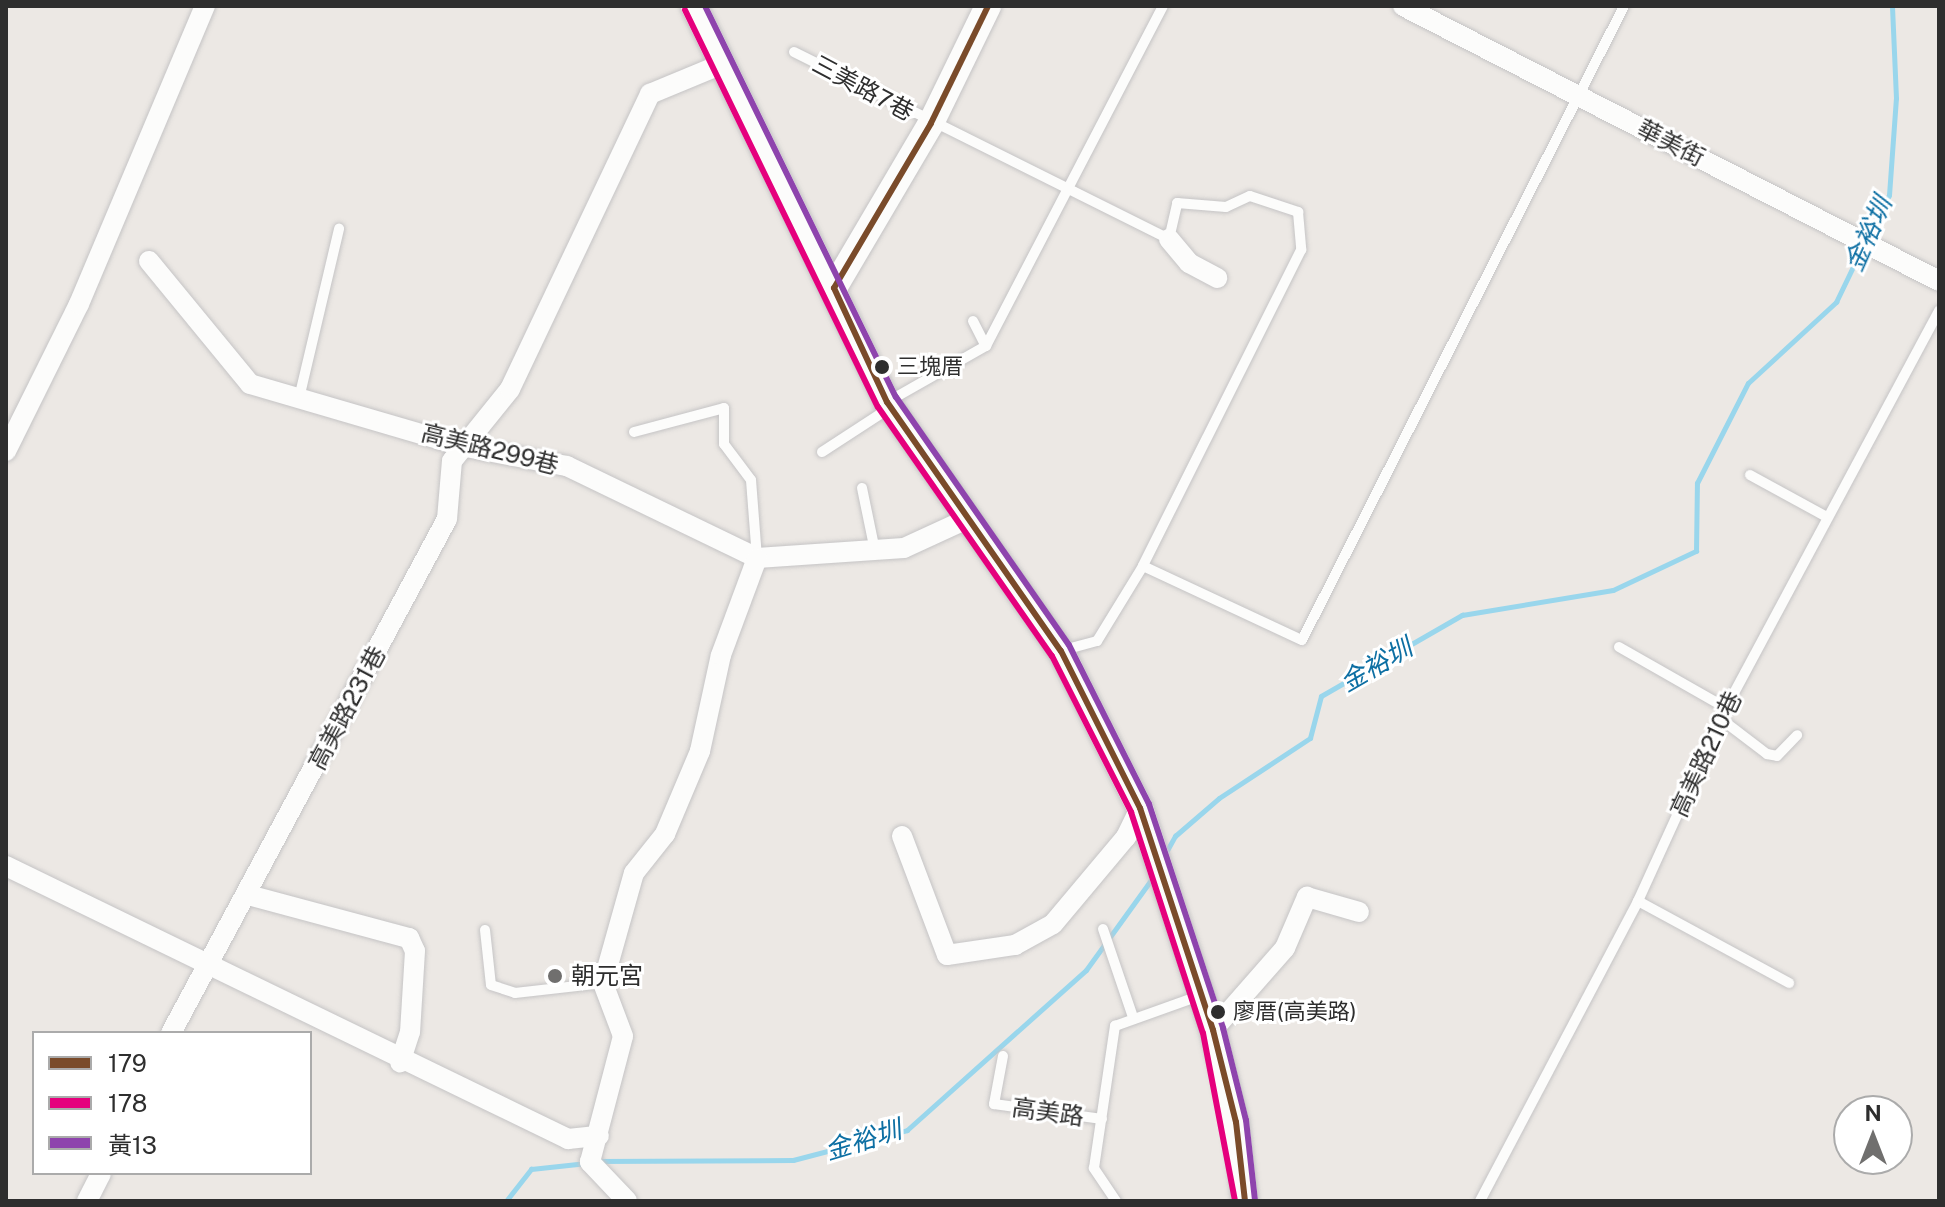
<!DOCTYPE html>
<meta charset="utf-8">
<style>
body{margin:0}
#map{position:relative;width:1945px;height:1207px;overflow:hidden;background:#ece8e4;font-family:"Public Sans","Noto Sans TC",sans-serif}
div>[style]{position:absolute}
.stream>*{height:5px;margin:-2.5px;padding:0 2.5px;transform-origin:2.5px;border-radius:2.5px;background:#99d6ec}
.roads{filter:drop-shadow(0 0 2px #c5c4c5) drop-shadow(0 0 2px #c5c4c5)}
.service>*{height:10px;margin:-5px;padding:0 5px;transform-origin:5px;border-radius:5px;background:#fcfcfb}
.minor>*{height:20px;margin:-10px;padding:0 10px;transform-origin:10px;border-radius:10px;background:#fcfcfb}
.tertiary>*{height:26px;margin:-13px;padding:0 13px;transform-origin:13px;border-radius:13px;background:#fcfcfb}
.bus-1>*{height:6px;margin:-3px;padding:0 3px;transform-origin:3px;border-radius:3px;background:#7a4b2a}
.bus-2>*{height:6px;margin:-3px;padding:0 3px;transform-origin:3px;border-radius:3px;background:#e5007d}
.bus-3>*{height:6px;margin:-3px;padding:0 3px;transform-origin:3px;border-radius:3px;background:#8e44ad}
.dots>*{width:22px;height:22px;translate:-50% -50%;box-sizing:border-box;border:4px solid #fff;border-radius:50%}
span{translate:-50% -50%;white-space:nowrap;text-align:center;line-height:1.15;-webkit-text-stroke:6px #fff;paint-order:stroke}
.bus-label{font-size:22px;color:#2e2e2e}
.left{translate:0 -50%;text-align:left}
.street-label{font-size:24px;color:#2e2e2e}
.poi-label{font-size:24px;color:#2e2e2e}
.water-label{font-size:26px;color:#0d6fa3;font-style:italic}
.frame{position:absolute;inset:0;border:8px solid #2e2e2e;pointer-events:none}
.legend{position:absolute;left:32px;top:1031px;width:280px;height:144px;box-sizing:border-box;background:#fff;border:2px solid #ababab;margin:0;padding:10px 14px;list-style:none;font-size:24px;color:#2e2e2e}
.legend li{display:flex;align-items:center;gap:16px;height:40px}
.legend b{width:40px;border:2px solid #ababab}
.north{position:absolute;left:1833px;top:1095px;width:80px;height:80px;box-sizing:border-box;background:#fff;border:2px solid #ababab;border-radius:50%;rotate:0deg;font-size:22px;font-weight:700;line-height:32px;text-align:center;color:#2e2e2e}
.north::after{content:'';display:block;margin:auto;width:28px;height:36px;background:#706f6e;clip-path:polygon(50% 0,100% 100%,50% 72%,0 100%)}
</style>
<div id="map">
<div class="stream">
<i style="left:1867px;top:239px;width:49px;rotate:-63.4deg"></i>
<i style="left:1889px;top:195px;width:97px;rotate:-85.9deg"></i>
<i style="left:1896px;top:98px;width:92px;rotate:-92.5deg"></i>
<i style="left:1165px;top:854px;width:21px;rotate:-61deg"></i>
<i style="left:1175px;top:836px;width:58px;rotate:-40.8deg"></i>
<i style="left:1219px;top:798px;width:109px;rotate:-33.4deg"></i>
<i style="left:1310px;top:738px;width:43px;rotate:-75.3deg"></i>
<i style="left:1321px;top:696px;width:163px;rotate:-29.9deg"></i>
<i style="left:1462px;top:615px;width:153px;rotate:-9.4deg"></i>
<i style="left:1613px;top:590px;width:92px;rotate:-25.2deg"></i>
<i style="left:1696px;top:551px;width:68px;rotate:-89.2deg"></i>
<i style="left:1697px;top:483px;width:112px;rotate:-63deg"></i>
<i style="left:1748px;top:383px;width:120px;rotate:-42.6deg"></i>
<i style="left:1836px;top:302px;width:60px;rotate:-64.3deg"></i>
<i style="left:597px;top:1161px;width:196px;rotate:-0.3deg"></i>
<i style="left:793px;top:1160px;width:118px;rotate:-14.7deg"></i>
<i style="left:907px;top:1130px;width:240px;rotate:-41.8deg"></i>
<i style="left:1086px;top:970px;width:115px;rotate:-54.2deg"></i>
<i style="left:506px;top:1201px;width:41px;rotate:-52deg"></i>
<i style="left:531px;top:1169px;width:56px;rotate:-6.1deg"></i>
</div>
<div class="roads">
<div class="service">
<i style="left:794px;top:52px;width:419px;rotate:26.5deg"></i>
<i style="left:1169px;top:239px;width:37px;rotate:-77deg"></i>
<i style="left:1177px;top:203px;width:49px;rotate:4.7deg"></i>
<i style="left:1226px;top:207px;width:26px;rotate:-25deg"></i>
<i style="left:1250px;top:196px;width:51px;rotate:18.4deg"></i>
<i style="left:1298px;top:212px;width:38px;rotate:85deg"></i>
<i style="left:1301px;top:250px;width:353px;rotate:116.6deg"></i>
<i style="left:1143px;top:566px;width:88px;rotate:121.5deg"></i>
<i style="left:1097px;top:641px;width:35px;rotate:165deg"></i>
<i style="left:973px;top:321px;width:28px;rotate:63deg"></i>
<i style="left:300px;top:394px;width:170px;rotate:-76.7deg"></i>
<i style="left:889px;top:401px;width:112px;rotate:-29.6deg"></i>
<i style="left:986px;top:346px;width:383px;rotate:-62.5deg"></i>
<i style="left:634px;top:432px;width:93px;rotate:-14.9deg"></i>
<i style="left:724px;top:408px;width:36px;rotate:90deg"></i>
<i style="left:724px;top:444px;width:45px;rotate:53.1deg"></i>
<i style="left:751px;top:480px;width:78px;rotate:85.6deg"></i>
<i style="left:822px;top:452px;width:82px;rotate:-33.1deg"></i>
<i style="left:1750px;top:475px;width:88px;rotate:28.6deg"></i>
<i style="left:862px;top:488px;width:64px;rotate:78.3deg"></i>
<i style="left:1143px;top:566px;width:175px;rotate:25deg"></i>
<i style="left:1302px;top:640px;width:711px;rotate:-63.07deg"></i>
<i style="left:1619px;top:647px;width:123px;rotate:29.7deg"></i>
<i style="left:1721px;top:719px;width:58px;rotate:37.3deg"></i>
<i style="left:1767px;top:754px;width:10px;rotate:11deg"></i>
<i style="left:1777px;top:756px;width:29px;rotate:-46deg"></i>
<i style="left:1638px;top:901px;width:172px;rotate:28.5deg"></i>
<i style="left:1103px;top:929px;width:93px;rotate:71.2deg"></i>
<i style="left:485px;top:930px;width:55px;rotate:83.8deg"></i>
<i style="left:491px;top:985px;width:25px;rotate:18deg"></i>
<i style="left:515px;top:993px;width:89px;rotate:-6.5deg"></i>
<i style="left:1003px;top:1056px;width:49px;rotate:100.6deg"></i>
<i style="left:994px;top:1104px;width:109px;rotate:7.9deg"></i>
<i style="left:1116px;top:1201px;width:40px;rotate:-124deg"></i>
<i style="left:1094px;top:1168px;width:144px;rotate:-81.6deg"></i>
<i style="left:1115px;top:1026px;width:89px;rotate:-19.7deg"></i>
<i style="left:1480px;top:1201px;width:339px;rotate:-62.2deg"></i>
<i style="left:1638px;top:901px;width:212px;rotate:-65.5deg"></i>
<i style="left:1726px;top:708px;width:451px;rotate:-61.8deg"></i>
</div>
<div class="minor">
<i style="left:1403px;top:6px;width:602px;rotate:27.16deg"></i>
<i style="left:1169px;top:239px;width:31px;rotate:50deg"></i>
<i style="left:1189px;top:263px;width:32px;rotate:28deg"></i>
<i style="left:149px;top:261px;width:159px;rotate:50.6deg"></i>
<i style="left:250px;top:384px;width:225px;rotate:16.3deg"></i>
<i style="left:466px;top:447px;width:103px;rotate:10.7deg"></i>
<i style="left:567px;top:466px;width:211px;rotate:25.8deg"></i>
<i style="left:757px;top:558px;width:147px;rotate:-3.9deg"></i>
<i style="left:904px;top:548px;width:67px;rotate:-24.7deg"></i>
<i style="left:6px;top:451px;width:164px;rotate:-63.6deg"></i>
<i style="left:79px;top:304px;width:324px;rotate:-67.1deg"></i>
<i style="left:902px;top:836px;width:127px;rotate:69.3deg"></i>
<i style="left:947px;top:955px;width:69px;rotate:-8.4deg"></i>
<i style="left:1015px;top:945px;width:43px;rotate:-28.9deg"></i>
<i style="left:1053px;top:924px;width:114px;rotate:-50deg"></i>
<i style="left:1126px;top:837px;width:32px;rotate:-64deg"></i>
<i style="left:6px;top:866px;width:625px;rotate:25.91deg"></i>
<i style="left:568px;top:1139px;width:31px;rotate:-6deg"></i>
<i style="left:248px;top:895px;width:167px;rotate:15deg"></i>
<i style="left:409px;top:938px;width:14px;rotate:65deg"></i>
<i style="left:415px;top:951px;width:81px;rotate:93.5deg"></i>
<i style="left:410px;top:1032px;width:32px;rotate:108deg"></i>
<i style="left:1213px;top:1030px;width:109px;rotate:-48.7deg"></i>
<i style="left:1285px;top:948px;width:56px;rotate:-66.7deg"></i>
<i style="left:1307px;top:897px;width:54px;rotate:16.1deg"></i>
<i style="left:171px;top:1033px;width:583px;rotate:-61.77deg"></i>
<i style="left:447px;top:519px;width:58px;rotate:-85.1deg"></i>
<i style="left:452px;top:461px;width:92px;rotate:-51.1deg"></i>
<i style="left:510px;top:389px;width:327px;rotate:-64.6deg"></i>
<i style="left:650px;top:94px;width:76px;rotate:-22.5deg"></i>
<i style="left:87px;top:1201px;width:31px;rotate:-63deg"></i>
<i style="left:627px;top:1201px;width:54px;rotate:-133.5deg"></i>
<i style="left:590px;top:1162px;width:130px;rotate:-75.3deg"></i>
<i style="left:623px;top:1036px;width:57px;rotate:-110.7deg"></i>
<i style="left:603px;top:983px;width:114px;rotate:-74.3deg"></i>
<i style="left:634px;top:873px;width:50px;rotate:-51.5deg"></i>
<i style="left:665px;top:834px;width:90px;rotate:-67.1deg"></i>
<i style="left:700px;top:751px;width:98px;rotate:-77.7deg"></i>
<i style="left:721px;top:655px;width:103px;rotate:-69.6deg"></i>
</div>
<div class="tertiary">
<i style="left:694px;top:6px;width:441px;rotate:64deg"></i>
<i style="left:887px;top:402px;width:304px;rotate:55.1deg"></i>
<i style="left:1061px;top:651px;width:176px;rotate:63.3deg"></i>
<i style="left:1140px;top:808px;width:234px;rotate:71.8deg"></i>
<i style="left:1213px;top:1030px;width:95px;rotate:76deg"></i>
<i style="left:1236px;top:1122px;width:80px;rotate:83.5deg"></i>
<i style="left:834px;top:288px;width:191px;rotate:-59.5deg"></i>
<i style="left:931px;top:123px;width:130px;rotate:-64deg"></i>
</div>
</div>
<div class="bus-1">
<i style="left:834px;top:288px;width:126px;rotate:65.1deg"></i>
<i style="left:887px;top:402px;width:304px;rotate:55.1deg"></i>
<i style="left:1061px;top:651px;width:176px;rotate:63.3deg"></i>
<i style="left:1140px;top:808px;width:234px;rotate:71.8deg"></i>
<i style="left:1213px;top:1030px;width:95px;rotate:76deg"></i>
<i style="left:1236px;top:1122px;width:80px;rotate:83.5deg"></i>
<i style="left:834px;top:288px;width:191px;rotate:-59.5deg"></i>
<i style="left:931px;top:123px;width:130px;rotate:-64deg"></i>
</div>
<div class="bus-2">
<i style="left:685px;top:10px;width:441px;rotate:64.1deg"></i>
<i style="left:878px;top:407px;width:304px;rotate:55.1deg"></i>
<i style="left:1052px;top:656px;width:175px;rotate:63.1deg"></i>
<i style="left:1131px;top:812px;width:232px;rotate:72deg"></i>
<i style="left:1203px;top:1033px;width:171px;rotate:79.2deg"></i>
</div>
<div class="bus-3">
<i style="left:705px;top:6px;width:435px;rotate:64deg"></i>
<i style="left:896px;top:397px;width:302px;rotate:55.1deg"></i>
<i style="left:1069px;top:645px;width:178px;rotate:63.3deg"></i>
<i style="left:1149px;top:804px;width:236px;rotate:71.7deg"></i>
<i style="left:1223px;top:1028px;width:95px;rotate:76deg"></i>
<i style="left:1246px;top:1120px;width:81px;rotate:83.6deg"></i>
</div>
<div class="dots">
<i style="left:882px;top:367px;background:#2e2e2e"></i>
<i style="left:555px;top:976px;background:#706f6e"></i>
<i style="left:1218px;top:1012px;background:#2e2e2e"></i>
</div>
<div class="bus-label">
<span class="left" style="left:897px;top:367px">三塊厝</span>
<span class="left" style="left:1233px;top:1012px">廖厝(高美路)</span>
</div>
<div class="street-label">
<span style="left:863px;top:88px;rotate:28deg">三美路7巷</span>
<span style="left:1671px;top:143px;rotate:27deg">華美街</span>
<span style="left:490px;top:449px;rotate:14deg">高美路299巷</span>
<span style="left:347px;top:708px;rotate:-62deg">高美路231巷</span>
<span style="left:1706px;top:754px;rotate:-65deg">高美路210巷</span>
<span style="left:1048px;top:1112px;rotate:8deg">高美路</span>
</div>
<div class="poi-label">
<span class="left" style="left:571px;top:976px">朝元宮</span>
</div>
<div class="water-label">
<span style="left:1868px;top:234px;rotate:-66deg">金裕圳</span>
<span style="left:1376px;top:665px;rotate:-30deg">金裕圳</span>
<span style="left:863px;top:1140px;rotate:-17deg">金裕圳</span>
</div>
<div class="frame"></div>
<ul class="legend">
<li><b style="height:10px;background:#7a4b2a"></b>179</li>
<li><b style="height:10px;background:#e5007d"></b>178</li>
<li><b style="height:10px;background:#8e44ad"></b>黃13</li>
</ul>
<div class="north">N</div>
</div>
